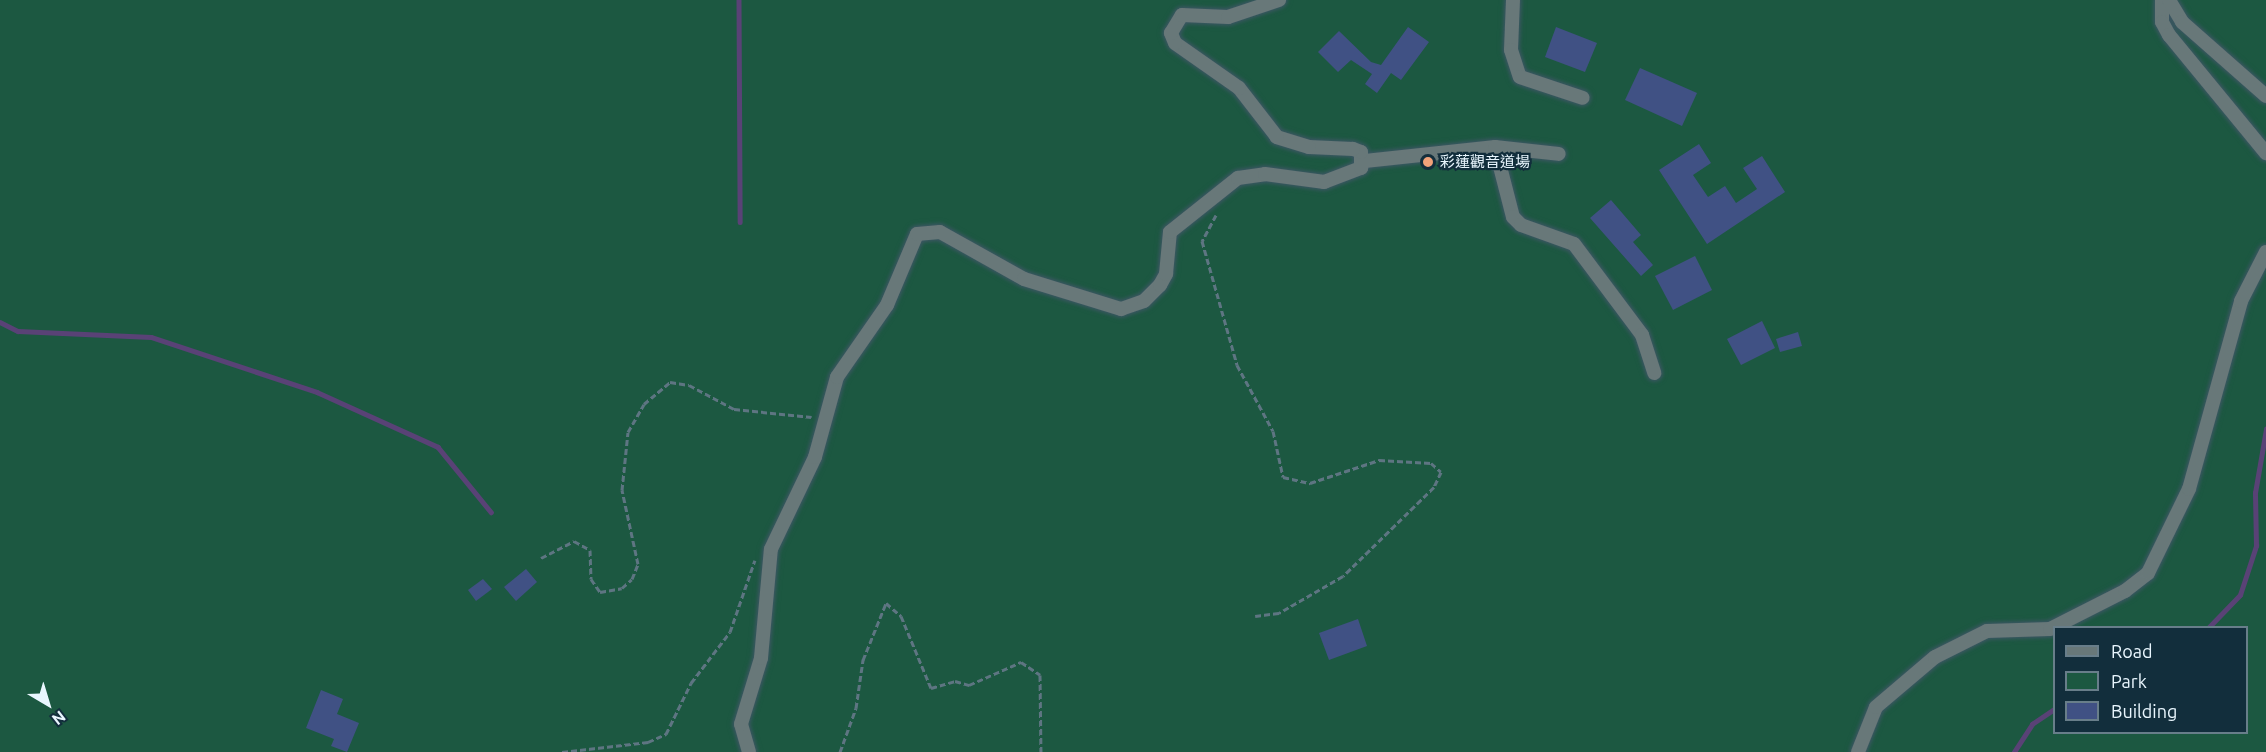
<!DOCTYPE html>
<meta charset="utf-8">
<style>
body{margin:0}
#map{position:relative;width:2266px;height:752px;overflow:hidden;background:#1c3847;font-family:Ubuntu,"Noto Sans TC",sans-serif}
div>[style]{position:absolute}
.green>*{inset:0;background:#1c5841}
.stream>*{height:4.5px;margin:-2.25px;padding:0 2.25px;transform-origin:2.25px;border-radius:2.25px;background:#594276}
.building>*{inset:0;background:#405184}
.path>*{height:3px;margin-top:-1.5px;transform-origin:0;background:repeating-linear-gradient(90deg,#5e7582 0 6px,transparent 0 9px)}
.roads{filter:drop-shadow(0 0 2px #3d5664) drop-shadow(0 0 2px #3d5664)}
.street>*{height:14px;margin:-7px;padding:0 7px;transform-origin:7px;border-radius:7px;background:#687879}
.dots>*{width:16px;height:16px;translate:-50% -50%;box-sizing:border-box;border:3px solid #122e3c;border-radius:50%}
span{translate:-50% -50%;white-space:nowrap;text-align:center;line-height:1.15;-webkit-text-stroke:4.5px #122e3c;paint-order:stroke}
.poi-label{font-size:15px;color:#e9f6fe}
.left{translate:0 -50%;text-align:left}
.legend{position:absolute;left:2053px;top:626px;width:195px;height:108px;box-sizing:border-box;background:#122e3c;border:2px solid #687e8a;margin:0;padding:8px 10px;list-style:none;font-size:18px;color:#e9f6fe}
.legend li{display:flex;align-items:center;gap:12px;height:30px}
.legend b{width:30px;border:2px solid #687e8a}
.north{position:absolute;left:18px;top:674px;width:60px;height:60px;-webkit-text-stroke:4px #122e3c;paint-order:stroke;rotate:142deg;font-size:16px;font-weight:700;line-height:24px;text-align:center;color:#e9f6fe}
.north::after{content:'';display:block;margin:auto;width:21px;height:27px;background:#e9f6fe;clip-path:polygon(50% 0,100% 100%,50% 72%,0 100%)}
</style>
<div id="map">
<div class="green">
<i style="clip-path:polygon(evenodd,0 0,2266px 0,2266px 752px,0 752px,0 0,2054px 628px,2246px 628px,2246px 732px,2054px 732px,2054px 628px)"></i>
</div>
<div class="stream">
<i style="left:739px;top:0;width:222px;rotate:89.7deg"></i>
<i style="left:0;top:322px;width:20px;rotate:27deg"></i>
<i style="left:18px;top:331px;width:133px;rotate:2.6deg"></i>
<i style="left:151px;top:337px;width:175px;rotate:18.3deg"></i>
<i style="left:317px;top:392px;width:133px;rotate:24.4deg"></i>
<i style="left:438px;top:447px;width:84px;rotate:50.8deg"></i>
<i style="left:2208px;top:628px;width:46px;rotate:-45.9deg"></i>
<i style="left:2240px;top:595px;width:52px;rotate:-71.9deg"></i>
<i style="left:2256px;top:546px;width:53px;rotate:-91.1deg"></i>
<i style="left:2255px;top:493px;width:65px;rotate:-80.2deg"></i>
<i style="left:2014px;top:752px;width:33px;rotate:-57deg"></i>
<i style="left:2032px;top:724px;width:27px;rotate:-34deg"></i>
</div>
<div class="building">
<i style="clip-path:polygon(1408px 27px,1429px 42px,1401px 80px,1391px 73px,1377px 93px,1365px 84px,1372px 74px,1351px 60px,1338px 72px,1318px 52px,1339px 31px,1371px 62px,1381px 65px)"></i>
<i style="clip-path:polygon(1556px 27px,1597px 43px,1585px 72px,1545px 57px)"></i>
<i style="clip-path:polygon(1640px 68px,1697px 93px,1682px 126px,1625px 100px)"></i>
<i style="clip-path:polygon(1699px 144px,1711px 163px,1693px 175px,1708px 197px,1725px 186px,1736px 203px,1757px 189px,1743px 168px,1762px 156px,1785px 192px,1707px 244px,1659px 170px)"></i>
<i style="clip-path:polygon(1611px 200px,1641px 235px,1633px 242px,1653px 265px,1641px 276px,1590px 218px)"></i>
<i style="clip-path:polygon(1695px 256px,1712px 290px,1673px 310px,1655px 276px)"></i>
<i style="clip-path:polygon(1762px 321px,1775px 348px,1741px 365px,1727px 339px)"></i>
<i style="clip-path:polygon(1798px 332px,1802px 346px,1780px 352px,1776px 339px)"></i>
<i style="clip-path:polygon(526px 569px,537px 582px,516px 601px,504px 587px)"></i>
<i style="clip-path:polygon(483px 579px,492px 589px,476px 601px,468px 590px)"></i>
<i style="clip-path:polygon(1358px 619px,1367px 646px,1329px 660px,1319px 633px)"></i>
<i style="clip-path:polygon(321px 690px,343px 699px,337px 714px,359px 723px,347px 752px,331px 746px,334px 739px,306px 728px)"></i>
</div>
<div class="path">
<i style="left:1216px;top:215px;width:30px;rotate:118deg"></i>
<i style="left:1202px;top:241px;width:129px;rotate:74.2deg"></i>
<i style="left:1237px;top:365px;width:75px;rotate:61.4deg"></i>
<i style="left:1273px;top:431px;width:47px;rotate:77.7deg"></i>
<i style="left:1283px;top:477px;width:28px;rotate:13deg"></i>
<i style="left:1310px;top:483px;width:73px;rotate:-18.4deg"></i>
<i style="left:1379px;top:460px;width:52px;rotate:3.3deg"></i>
<i style="left:1431px;top:463px;width:13px;rotate:42deg"></i>
<i style="left:1441px;top:472px;width:17px;rotate:115deg"></i>
<i style="left:1434px;top:487px;width:127px;rotate:135.6deg"></i>
<i style="left:1343px;top:576px;width:74px;rotate:150deg"></i>
<i style="left:1279px;top:613px;width:24px;rotate:173deg"></i>
<i style="left:541px;top:558px;width:37px;rotate:-27deg"></i>
<i style="left:574px;top:541px;width:18px;rotate:29deg"></i>
<i style="left:590px;top:550px;width:29px;rotate:88deg"></i>
<i style="left:591px;top:579px;width:16px;rotate:55deg"></i>
<i style="left:600px;top:592px;width:22px;rotate:-10deg"></i>
<i style="left:622px;top:588px;width:13px;rotate:-42deg"></i>
<i style="left:632px;top:579px;width:16px;rotate:-68deg"></i>
<i style="left:638px;top:564px;width:76px;rotate:-102.2deg"></i>
<i style="left:622px;top:490px;width:58px;rotate:-84.1deg"></i>
<i style="left:628px;top:432px;width:32px;rotate:-60deg"></i>
<i style="left:644px;top:404px;width:34px;rotate:-40deg"></i>
<i style="left:670px;top:382px;width:19px;rotate:9deg"></i>
<i style="left:689px;top:385px;width:51px;rotate:28.1deg"></i>
<i style="left:734px;top:409px;width:78px;rotate:5.9deg"></i>
<i style="left:562px;top:752px;width:87px;rotate:-6.6deg"></i>
<i style="left:648px;top:742px;width:20px;rotate:-24deg"></i>
<i style="left:666px;top:734px;width:57px;rotate:-63.9deg"></i>
<i style="left:691px;top:683px;width:64px;rotate:-52.6deg"></i>
<i style="left:730px;top:632px;width:76px;rotate:-70.9deg"></i>
<i style="left:840px;top:752px;width:47px;rotate:-70deg"></i>
<i style="left:856px;top:708px;width:49px;rotate:-81.7deg"></i>
<i style="left:863px;top:660px;width:61px;rotate:-68deg"></i>
<i style="left:886px;top:603px;width:20px;rotate:41deg"></i>
<i style="left:901px;top:616px;width:78px;rotate:67.4deg"></i>
<i style="left:931px;top:688px;width:25px;rotate:-16deg"></i>
<i style="left:955px;top:681px;width:15px;rotate:16deg"></i>
<i style="left:969px;top:685px;width:57px;rotate:-23.9deg"></i>
<i style="left:1021px;top:662px;width:23px;rotate:34deg"></i>
<i style="left:1040px;top:675px;width:77px;rotate:89.3deg"></i>
</div>
<div class="roads">
<div class="street">
<i style="left:1513px;top:0;width:50px;rotate:92.3deg"></i>
<i style="left:1511px;top:50px;width:28px;rotate:72deg"></i>
<i style="left:1520px;top:77px;width:66px;rotate:18.4deg"></i>
<i style="left:2162px;top:0;width:22px;rotate:90deg"></i>
<i style="left:2162px;top:22px;width:15px;rotate:62deg"></i>
<i style="left:2169px;top:35px;width:153px;rotate:50.6deg"></i>
<i style="left:2169px;top:0;width:26px;rotate:59deg"></i>
<i style="left:2182px;top:22px;width:112px;rotate:41.4deg"></i>
<i style="left:1495px;top:147px;width:72px;rotate:75.6deg"></i>
<i style="left:1513px;top:217px;width:11px;rotate:45deg"></i>
<i style="left:1521px;top:225px;width:56px;rotate:19.7deg"></i>
<i style="left:1574px;top:244px;width:114px;rotate:53.2deg"></i>
<i style="left:1642px;top:335px;width:40px;rotate:72deg"></i>
<i style="left:1365px;top:161px;width:131px;rotate:-6.1deg"></i>
<i style="left:1495px;top:147px;width:64px;rotate:6.2deg"></i>
<i style="left:749px;top:752px;width:29px;rotate:-106deg"></i>
<i style="left:741px;top:724px;width:69px;rotate:-73.1deg"></i>
<i style="left:761px;top:658px;width:109px;rotate:-84.8deg"></i>
<i style="left:771px;top:549px;width:102px;rotate:-64.4deg"></i>
<i style="left:815px;top:457px;width:83px;rotate:-74.6deg"></i>
<i style="left:837px;top:377px;width:88px;rotate:-55.2deg"></i>
<i style="left:887px;top:305px;width:77px;rotate:-67.1deg"></i>
<i style="left:917px;top:234px;width:23px;rotate:-5deg"></i>
<i style="left:940px;top:232px;width:96px;rotate:29.2deg"></i>
<i style="left:1024px;top:279px;width:102px;rotate:17.2deg"></i>
<i style="left:1121px;top:309px;width:24px;rotate:-19deg"></i>
<i style="left:1144px;top:301px;width:23px;rotate:-45deg"></i>
<i style="left:1160px;top:285px;width:13px;rotate:-61deg"></i>
<i style="left:1166px;top:274px;width:42px;rotate:-84.6deg"></i>
<i style="left:1170px;top:232px;width:87px;rotate:-38.5deg"></i>
<i style="left:1238px;top:178px;width:27px;rotate:-8deg"></i>
<i style="left:1265px;top:174px;width:60px;rotate:7.7deg"></i>
<i style="left:1324px;top:182px;width:40px;rotate:-21deg"></i>
<i style="left:1361px;top:168px;width:16px;rotate:-90deg"></i>
<i style="left:1361px;top:152px;width:9px;rotate:-159deg"></i>
<i style="left:1353px;top:149px;width:44px;rotate:-177.4deg"></i>
<i style="left:1309px;top:147px;width:34px;rotate:-163deg"></i>
<i style="left:1277px;top:137px;width:62px;rotate:-127.8deg"></i>
<i style="left:1239px;top:88px;width:78px;rotate:-144.9deg"></i>
<i style="left:1175px;top:43px;width:11px;rotate:-112deg"></i>
<i style="left:1171px;top:33px;width:21px;rotate:-59deg"></i>
<i style="left:1182px;top:15px;width:46px;rotate:2.5deg"></i>
<i style="left:1228px;top:17px;width:54px;rotate:-18.4deg"></i>
<i style="left:1858px;top:752px;width:48px;rotate:-68.2deg"></i>
<i style="left:1876px;top:707px;width:77px;rotate:-40.3deg"></i>
<i style="left:1935px;top:657px;width:58px;rotate:-26.6deg"></i>
<i style="left:1987px;top:631px;width:63px;rotate:-1.8deg"></i>
<i style="left:2050px;top:629px;width:84px;rotate:-26.9deg"></i>
<i style="left:2125px;top:591px;width:29px;rotate:-38deg"></i>
<i style="left:2148px;top:573px;width:93px;rotate:-64deg"></i>
<i style="left:2189px;top:489px;width:195px;rotate:-74.5deg"></i>
<i style="left:2241px;top:301px;width:55px;rotate:-63deg"></i>
</div>
</div>
<div class="dots">
<i style="left:1428px;top:162px;background:#f0a279"></i>
</div>
<div class="poi-label">
<span class="left" style="left:1440px;top:162px">彩蓮觀音道場</span>
</div>
<ul class="legend">
<li><b style="height:8px;background:#687879"></b>Road</li>
<li><b style="height:16px;background:#1c5841"></b>Park</li>
<li><b style="height:16px;background:#405184"></b>Building</li>
</ul>
<div class="north">N</div>
</div>
